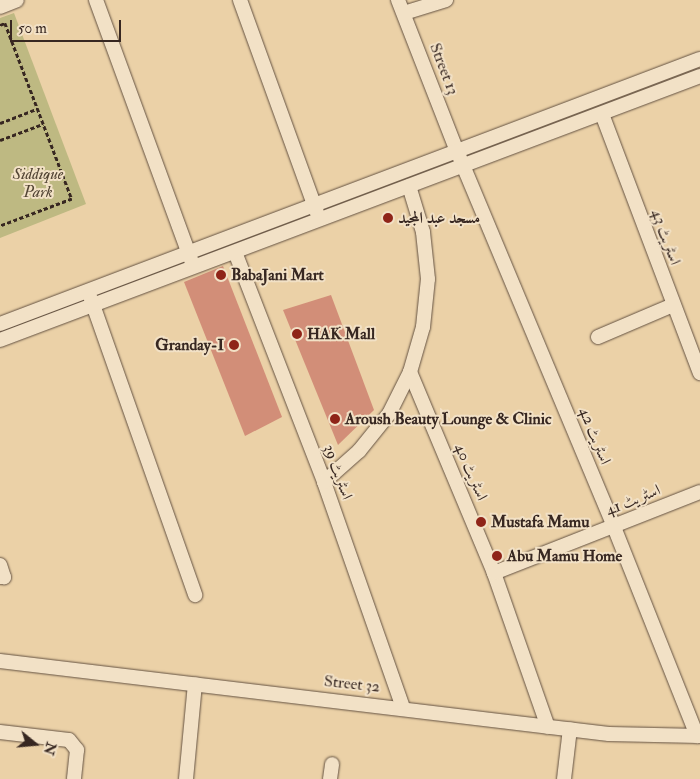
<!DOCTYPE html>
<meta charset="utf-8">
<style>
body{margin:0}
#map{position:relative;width:700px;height:779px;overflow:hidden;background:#ebd1a7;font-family:"IM FELL Double Pica",Amiri,serif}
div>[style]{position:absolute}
.green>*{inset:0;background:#beb982}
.building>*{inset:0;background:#d28e78}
.path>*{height:2.5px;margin-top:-1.25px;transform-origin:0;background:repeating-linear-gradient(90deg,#372721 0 4px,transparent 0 6.5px)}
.roads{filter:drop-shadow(0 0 1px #645242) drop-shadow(0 0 1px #645242)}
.minor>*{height:14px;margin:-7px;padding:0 7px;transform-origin:7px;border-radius:7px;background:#f2e1c6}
.dots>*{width:14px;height:14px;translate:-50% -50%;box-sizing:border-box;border:2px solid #f2e1c6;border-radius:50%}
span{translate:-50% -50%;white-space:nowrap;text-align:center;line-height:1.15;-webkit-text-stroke:4px #f2e1c6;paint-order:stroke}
.street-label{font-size:16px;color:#372721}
.park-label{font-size:16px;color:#524434;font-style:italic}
.poi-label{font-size:16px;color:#372721;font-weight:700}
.left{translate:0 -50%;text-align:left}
.right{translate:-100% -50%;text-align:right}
.north{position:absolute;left:10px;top:719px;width:50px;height:50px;-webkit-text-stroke:4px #f2e1c6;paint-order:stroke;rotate:107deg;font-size:14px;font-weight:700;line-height:20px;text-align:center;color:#372721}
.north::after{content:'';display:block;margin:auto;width:18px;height:22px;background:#372721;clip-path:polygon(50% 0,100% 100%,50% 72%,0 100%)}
.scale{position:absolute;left:10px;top:20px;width:111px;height:22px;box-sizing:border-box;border:2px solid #372721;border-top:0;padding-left:6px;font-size:15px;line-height:18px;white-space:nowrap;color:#372721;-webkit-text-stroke:4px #f2e1c6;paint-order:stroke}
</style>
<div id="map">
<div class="green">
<i style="clip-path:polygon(14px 13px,86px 204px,0 238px,0 18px)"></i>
</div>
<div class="building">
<i style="clip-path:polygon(223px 266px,282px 417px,245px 436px,184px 282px)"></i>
<i style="clip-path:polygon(331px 295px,374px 410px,338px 445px,283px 310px)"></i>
</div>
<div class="path">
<i style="left:0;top:25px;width:5px;rotate:-22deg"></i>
<i style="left:5px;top:23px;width:188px;rotate:69.2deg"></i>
<i style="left:72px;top:199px;width:77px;rotate:159.4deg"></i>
<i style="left:0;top:123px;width:40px;rotate:-21deg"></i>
<i style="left:0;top:140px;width:46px;rotate:-20.4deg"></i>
</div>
<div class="roads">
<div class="minor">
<i style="left:96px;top:0;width:279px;rotate:69.9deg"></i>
<i style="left:240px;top:0;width:226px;rotate:70.1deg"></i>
<i style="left:398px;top:0;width:162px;rotate:68.7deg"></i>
<i style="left:457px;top:151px;width:407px;rotate:67.3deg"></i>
<i style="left:614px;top:527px;width:225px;rotate:68.3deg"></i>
<i style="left:0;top:7px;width:18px;rotate:-22deg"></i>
<i style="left:404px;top:13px;width:44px;rotate:-17.2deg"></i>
<i style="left:602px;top:114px;width:277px;rotate:69.3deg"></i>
<i style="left:235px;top:252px;width:247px;rotate:68.8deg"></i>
<i style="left:324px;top:482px;width:238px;rotate:70.7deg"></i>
<i style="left:91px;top:299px;width:314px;rotate:70.6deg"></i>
<i style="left:0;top:324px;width:748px;rotate:-20.74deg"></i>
<i style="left:598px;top:337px;width:82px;rotate:-23.1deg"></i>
<i style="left:0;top:340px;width:748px;rotate:-20.66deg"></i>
<i style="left:410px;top:372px;width:218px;rotate:67.3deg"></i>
<i style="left:494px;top:573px;width:163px;rotate:70.7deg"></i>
<i style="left:324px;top:482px;width:47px;rotate:-41.5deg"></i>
<i style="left:359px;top:451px;width:48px;rotate:-51deg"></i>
<i style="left:389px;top:414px;width:47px;rotate:-63.4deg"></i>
<i style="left:410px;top:372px;width:47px;rotate:-73.9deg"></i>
<i style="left:423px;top:327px;width:48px;rotate:-84.1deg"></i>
<i style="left:428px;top:279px;width:47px;rotate:-96.1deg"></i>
<i style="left:423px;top:232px;width:48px;rotate:-106.9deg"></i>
<i style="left:0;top:565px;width:13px;rotate:72deg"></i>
<i style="left:4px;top:577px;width:4px;rotate:180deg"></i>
<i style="left:494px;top:573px;width:221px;rotate:-21.5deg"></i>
<i style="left:0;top:661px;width:613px;rotate:6.84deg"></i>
<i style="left:609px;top:734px;width:91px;rotate:1.3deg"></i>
<i style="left:0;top:732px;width:69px;rotate:6.6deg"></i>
<i style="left:69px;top:740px;width:13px;rotate:51deg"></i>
<i style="left:77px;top:750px;width:29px;rotate:96deg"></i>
<i style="left:186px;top:779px;width:95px;rotate:-84.6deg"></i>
<i style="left:330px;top:779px;width:15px;rotate:-82deg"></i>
<i style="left:564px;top:779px;width:50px;rotate:-83.2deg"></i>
</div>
</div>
<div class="dots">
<i style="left:388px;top:218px;background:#8f2418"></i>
<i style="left:221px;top:275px;background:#8f2418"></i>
<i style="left:297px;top:334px;background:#8f2418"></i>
<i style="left:234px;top:345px;background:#8f2418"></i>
<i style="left:335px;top:419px;background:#8f2418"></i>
<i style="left:481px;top:522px;background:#8f2418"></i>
<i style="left:497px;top:556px;background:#8f2418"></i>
</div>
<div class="street-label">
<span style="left:444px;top:69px;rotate:69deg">Street 13</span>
<span style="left:666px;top:237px;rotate:70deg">اسٹریٹ 43</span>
<span style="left:595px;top:436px;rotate:68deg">اسٹریٹ 42</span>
<span style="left:338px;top:472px;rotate:70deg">اسٹریٹ 39</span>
<span style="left:471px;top:472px;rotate:67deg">اسٹریٹ 40</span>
<span style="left:633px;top:500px;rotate:-22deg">اسٹریٹ 41</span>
<span style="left:352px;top:684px;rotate:6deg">Street 32</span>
</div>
<div class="park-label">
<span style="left:38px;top:183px">Siddique<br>Park</span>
</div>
<div class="poi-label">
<span class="left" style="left:398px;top:218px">مسجد عبد المجید</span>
<span class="left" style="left:231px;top:275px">BabaJani Mart</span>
<span class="left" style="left:307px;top:334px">HAK Mall</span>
<span class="right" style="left:224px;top:345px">Granday-I</span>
<span class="left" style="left:345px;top:419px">Aroush Beauty Lounge &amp; Clinic</span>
<span class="left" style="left:491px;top:522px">Mustafa Mamu</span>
<span class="left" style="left:507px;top:556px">Abu Mamu Home</span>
</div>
<div class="north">N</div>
<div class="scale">50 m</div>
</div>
